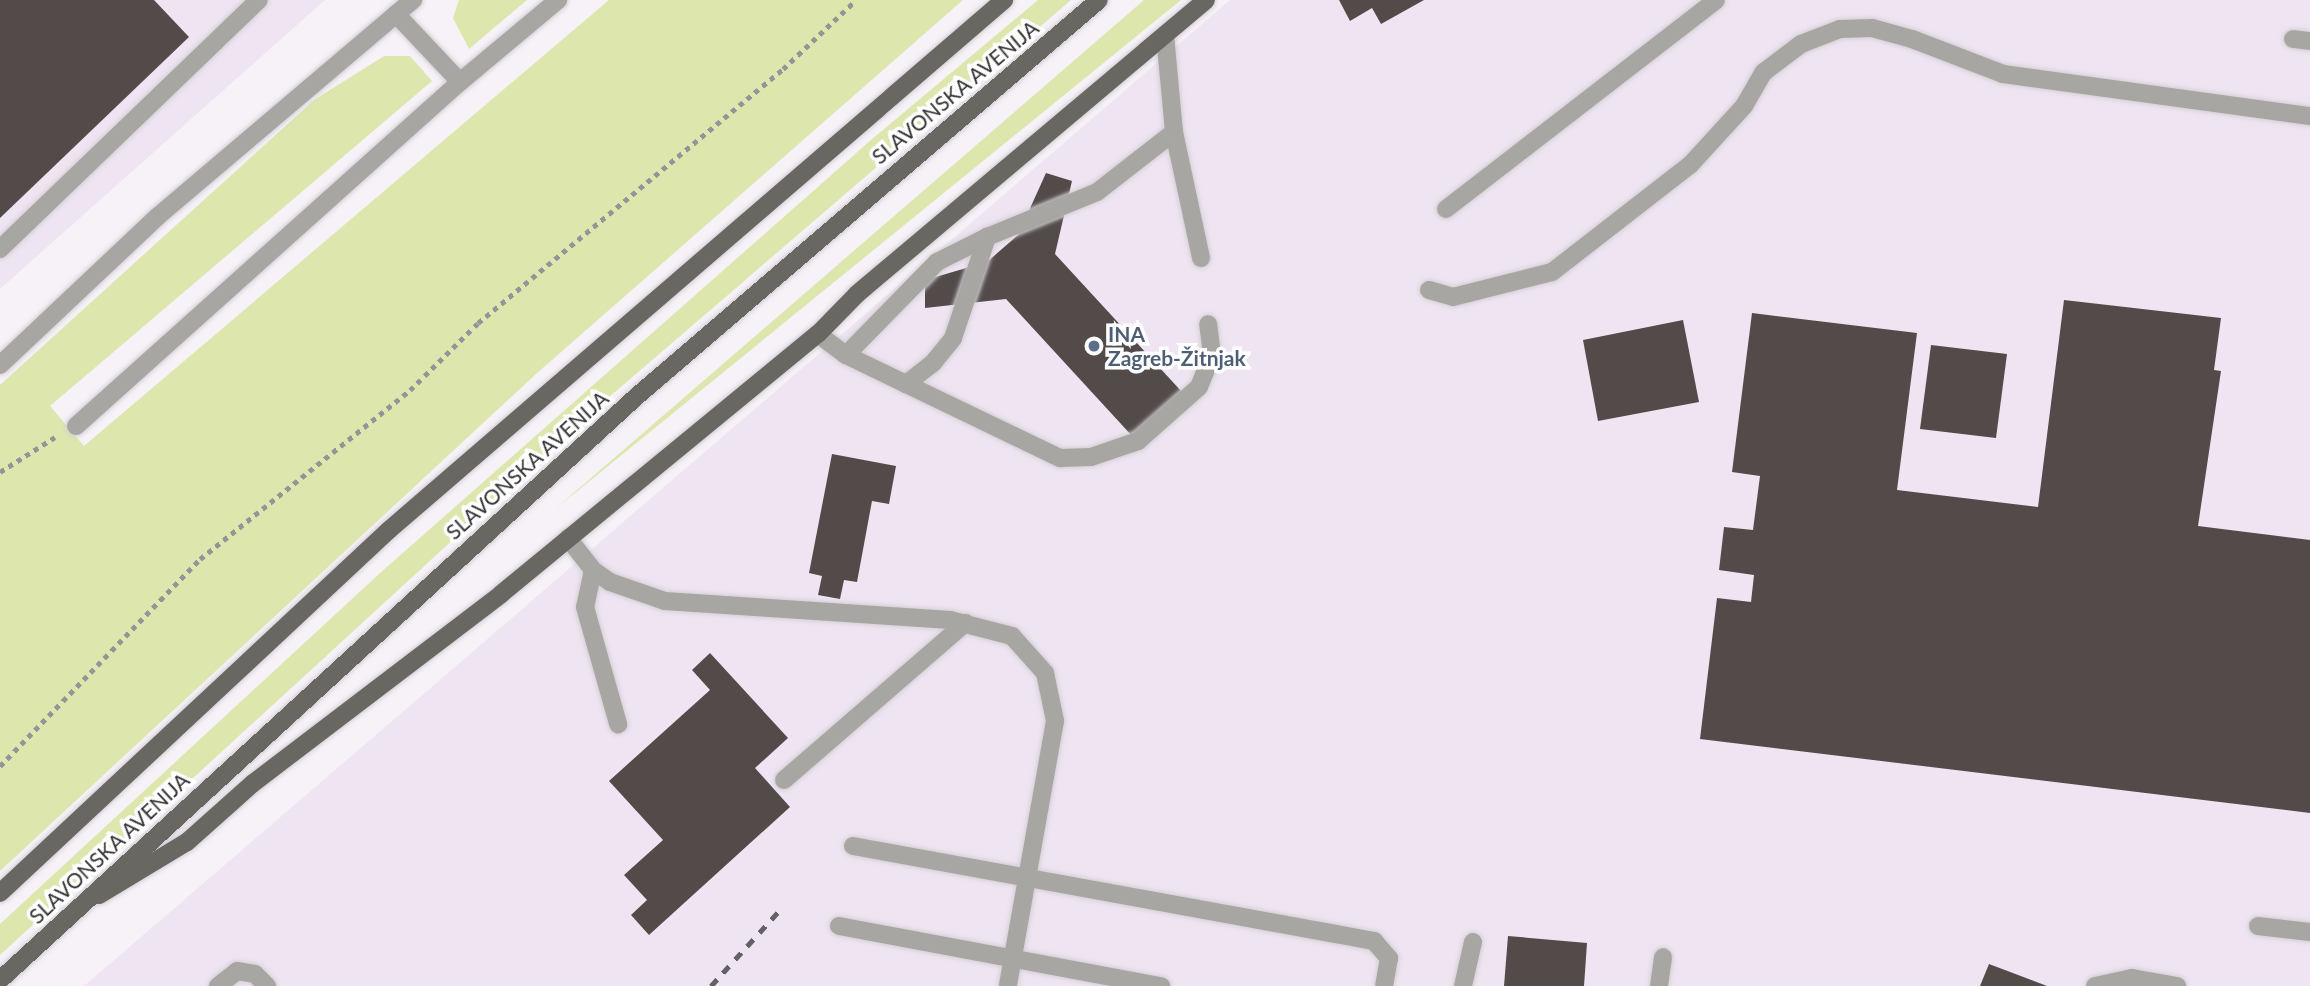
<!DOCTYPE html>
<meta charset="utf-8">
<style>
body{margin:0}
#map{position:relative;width:2310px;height:986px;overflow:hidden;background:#f7f2f8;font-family:Lato,sans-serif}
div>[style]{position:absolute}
.built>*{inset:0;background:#efe5f2}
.green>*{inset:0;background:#dce6ad}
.building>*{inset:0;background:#524b4a}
.path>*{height:4.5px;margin-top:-2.25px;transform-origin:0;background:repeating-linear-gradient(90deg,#979498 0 5px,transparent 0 10px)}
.roads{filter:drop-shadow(0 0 2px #d4cfd5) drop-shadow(0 0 2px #d4cfd5)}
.minor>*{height:18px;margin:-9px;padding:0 9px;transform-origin:9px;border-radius:9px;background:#a8a6a3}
.major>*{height:18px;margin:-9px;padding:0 9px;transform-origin:9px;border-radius:9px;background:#696762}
.rail>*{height:5px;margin-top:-2.5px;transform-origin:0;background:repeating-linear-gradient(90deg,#646164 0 9px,transparent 0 18px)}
.dots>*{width:19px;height:19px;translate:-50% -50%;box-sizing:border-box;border:4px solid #fff;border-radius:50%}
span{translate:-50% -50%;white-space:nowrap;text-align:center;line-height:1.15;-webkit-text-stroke:7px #fff;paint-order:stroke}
.street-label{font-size:21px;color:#343234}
.service-label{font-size:21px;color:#4e5e75;font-weight:700}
.left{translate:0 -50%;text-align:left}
</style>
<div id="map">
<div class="built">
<i style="clip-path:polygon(0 0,325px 0,0 289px)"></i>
<i style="clip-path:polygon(1230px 0,2310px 0,2310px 986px,84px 986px)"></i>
</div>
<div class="green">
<i style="clip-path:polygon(459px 0,527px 0,469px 49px,453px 18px)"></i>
<i style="clip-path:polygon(609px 0,963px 0,536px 374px,0 871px,0 385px,314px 100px,384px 56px,410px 56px,432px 81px,50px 406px,84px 446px)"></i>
<i style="clip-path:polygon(1038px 0,1071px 0,601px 404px,0 955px,0 924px,379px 574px,871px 140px)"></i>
<i style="clip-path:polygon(1144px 0,1181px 0,554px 510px)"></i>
</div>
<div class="building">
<i style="clip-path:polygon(0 0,154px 0,189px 37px,0 218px)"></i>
<i style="clip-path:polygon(1339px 0,1424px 0,1381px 24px,1372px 8px,1350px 21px)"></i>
<i style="clip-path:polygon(1046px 173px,1072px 181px,1055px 254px,1182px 392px,1133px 437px,1006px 299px,925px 308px,925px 280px,987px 262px,1018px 235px)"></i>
<i style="clip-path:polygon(2064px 300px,2221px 318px,2214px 370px,2221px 371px,2198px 526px,2310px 540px,2310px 813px,1700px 739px,1717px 598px,1751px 602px,1754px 575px,1719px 570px,1724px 527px,1753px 530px,1760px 476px,1732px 472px,1752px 313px,1917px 333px,1897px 490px,2038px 507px)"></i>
<i style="clip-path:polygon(1683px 320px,1699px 402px,1598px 421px,1583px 340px)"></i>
<i style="clip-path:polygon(1931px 345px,2007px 354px,1996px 438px,1920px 429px)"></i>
<i style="clip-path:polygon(832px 454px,896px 466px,889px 504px,872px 501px,857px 582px,844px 580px,840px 599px,818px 595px,822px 576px,809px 573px)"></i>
<i style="clip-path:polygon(710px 653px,788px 738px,755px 768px,790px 807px,649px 935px,631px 915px,647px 900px,624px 875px,663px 840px,609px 781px,710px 690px,692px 670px)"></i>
<i style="clip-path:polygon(1508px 936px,1587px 943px,1584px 986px,1504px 986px)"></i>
<i style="clip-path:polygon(1989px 964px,2047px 986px,1980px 986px)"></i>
</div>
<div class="path">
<i style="left:0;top:472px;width:65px;rotate:-32.5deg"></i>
<i style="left:0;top:766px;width:288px;rotate:-46deg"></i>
<i style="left:200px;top:559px;width:270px;rotate:-38.8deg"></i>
<i style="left:410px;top:390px;width:95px;rotate:-44.6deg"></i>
<i style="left:478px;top:323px;width:397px;rotate:-39.8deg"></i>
<i style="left:783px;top:69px;width:100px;rotate:-43.4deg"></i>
</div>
<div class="roads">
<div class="minor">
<i style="left:396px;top:14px;width:93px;rotate:46.7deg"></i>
<i style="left:460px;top:82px;width:128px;rotate:-39.9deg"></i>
<i style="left:2293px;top:39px;width:17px;rotate:7deg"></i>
<i style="left:1174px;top:132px;width:129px;rotate:77.9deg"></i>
<i style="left:1446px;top:209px;width:341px;rotate:-37.7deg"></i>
<i style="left:0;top:249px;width:359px;rotate:-43.9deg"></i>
<i style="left:1429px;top:290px;width:25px;rotate:16deg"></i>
<i style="left:1453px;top:297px;width:102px;rotate:-14.2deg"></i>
<i style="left:1552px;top:272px;width:175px;rotate:-37.8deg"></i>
<i style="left:1690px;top:165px;width:80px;rotate:-47.5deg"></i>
<i style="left:1744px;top:106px;width:39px;rotate:-60deg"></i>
<i style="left:1764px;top:72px;width:46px;rotate:-37.1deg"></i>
<i style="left:1801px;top:44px;width:42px;rotate:-21deg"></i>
<i style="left:1840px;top:29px;width:32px;rotate:-2deg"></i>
<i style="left:1872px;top:28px;width:41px;rotate:15.4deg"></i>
<i style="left:1912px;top:39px;width:97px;rotate:21deg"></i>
<i style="left:2003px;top:74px;width:310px;rotate:7.8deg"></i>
<i style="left:818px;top:334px;width:35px;rotate:37deg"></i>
<i style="left:846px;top:355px;width:67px;rotate:25.8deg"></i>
<i style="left:906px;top:384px;width:34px;rotate:-38deg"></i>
<i style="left:933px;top:363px;width:32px;rotate:-51deg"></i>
<i style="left:953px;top:338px;width:107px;rotate:-71.4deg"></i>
<i style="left:987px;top:237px;width:119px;rotate:-22.2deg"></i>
<i style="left:1097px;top:192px;width:98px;rotate:-37.9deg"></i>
<i style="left:1174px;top:132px;width:97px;rotate:-95.3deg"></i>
<i style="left:846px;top:355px;width:130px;rotate:-45.6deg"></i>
<i style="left:937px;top:262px;width:56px;rotate:-26.6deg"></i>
<i style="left:0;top:365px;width:216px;rotate:-43.3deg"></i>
<i style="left:157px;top:217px;width:336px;rotate:-40.3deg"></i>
<i style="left:906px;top:384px;width:171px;rotate:25.7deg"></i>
<i style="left:1060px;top:458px;width:31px;rotate:-2deg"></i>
<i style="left:1091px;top:457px;width:50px;rotate:-18.8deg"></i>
<i style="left:1138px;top:441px;width:81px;rotate:-41.5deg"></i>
<i style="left:1199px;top:387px;width:35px;rotate:-68deg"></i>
<i style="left:1212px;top:355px;width:31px;rotate:-97deg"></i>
<i style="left:76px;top:426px;width:516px;rotate:-41.86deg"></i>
<i style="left:568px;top:538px;width:41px;rotate:52deg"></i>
<i style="left:593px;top:570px;width:21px;rotate:35deg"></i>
<i style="left:610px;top:582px;width:58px;rotate:19.1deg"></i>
<i style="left:665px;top:601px;width:286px;rotate:3.8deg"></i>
<i style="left:950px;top:620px;width:64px;rotate:14.5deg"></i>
<i style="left:1012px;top:636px;width:50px;rotate:48.3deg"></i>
<i style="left:1045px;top:673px;width:49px;rotate:78.2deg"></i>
<i style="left:1055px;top:721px;width:269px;rotate:100.1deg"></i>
<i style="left:593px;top:570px;width:38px;rotate:102deg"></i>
<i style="left:585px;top:607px;width:122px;rotate:74.2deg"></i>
<i style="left:784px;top:780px;width:240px;rotate:-40.9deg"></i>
<i style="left:853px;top:846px;width:530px;rotate:10.33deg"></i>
<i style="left:1374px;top:941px;width:23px;rotate:49deg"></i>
<i style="left:1389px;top:958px;width:28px;rotate:100deg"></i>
<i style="left:839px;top:926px;width:328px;rotate:10.6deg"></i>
<i style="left:2258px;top:926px;width:52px;rotate:6.6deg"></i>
<i style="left:218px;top:986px;width:24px;rotate:-38deg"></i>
<i style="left:237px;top:971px;width:18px;rotate:9deg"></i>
<i style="left:255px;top:974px;width:17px;rotate:45deg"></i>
<i style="left:1463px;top:986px;width:45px;rotate:-77.2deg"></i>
<i style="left:1659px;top:986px;width:29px;rotate:-82deg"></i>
<i style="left:2095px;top:986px;width:38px;rotate:-12deg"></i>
<i style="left:2132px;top:978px;width:46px;rotate:10.1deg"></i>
</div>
<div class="major">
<i style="left:0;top:893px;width:532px;rotate:-43.02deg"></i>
<i style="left:389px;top:530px;width:812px;rotate:-40.75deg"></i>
<i style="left:99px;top:895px;width:103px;rotate:-31.1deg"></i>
<i style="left:187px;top:842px;width:87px;rotate:-41.7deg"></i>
<i style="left:252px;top:784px;width:313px;rotate:-37.3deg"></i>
<i style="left:501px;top:594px;width:410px;rotate:-39.4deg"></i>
<i style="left:818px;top:334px;width:56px;rotate:-45.7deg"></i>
<i style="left:857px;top:294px;width:456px;rotate:-40.1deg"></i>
<i style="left:0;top:980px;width:864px;rotate:-42.51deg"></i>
<i style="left:637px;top:396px;width:608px;rotate:-40.6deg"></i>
</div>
</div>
<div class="rail">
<i style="left:711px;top:986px;width:100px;rotate:-47.8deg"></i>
</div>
<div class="dots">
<i style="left:1094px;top:346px;background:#5c6f8a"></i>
</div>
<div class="street-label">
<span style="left:955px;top:92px;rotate:-40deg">SLAVONSKA AVENIJA</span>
<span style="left:527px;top:465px;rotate:-42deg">SLAVONSKA AVENIJA</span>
<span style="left:109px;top:848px;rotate:-43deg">SLAVONSKA AVENIJA</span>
</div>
<div class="service-label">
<span class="left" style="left:1108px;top:346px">INA<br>Zagreb-Žitnjak</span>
</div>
</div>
